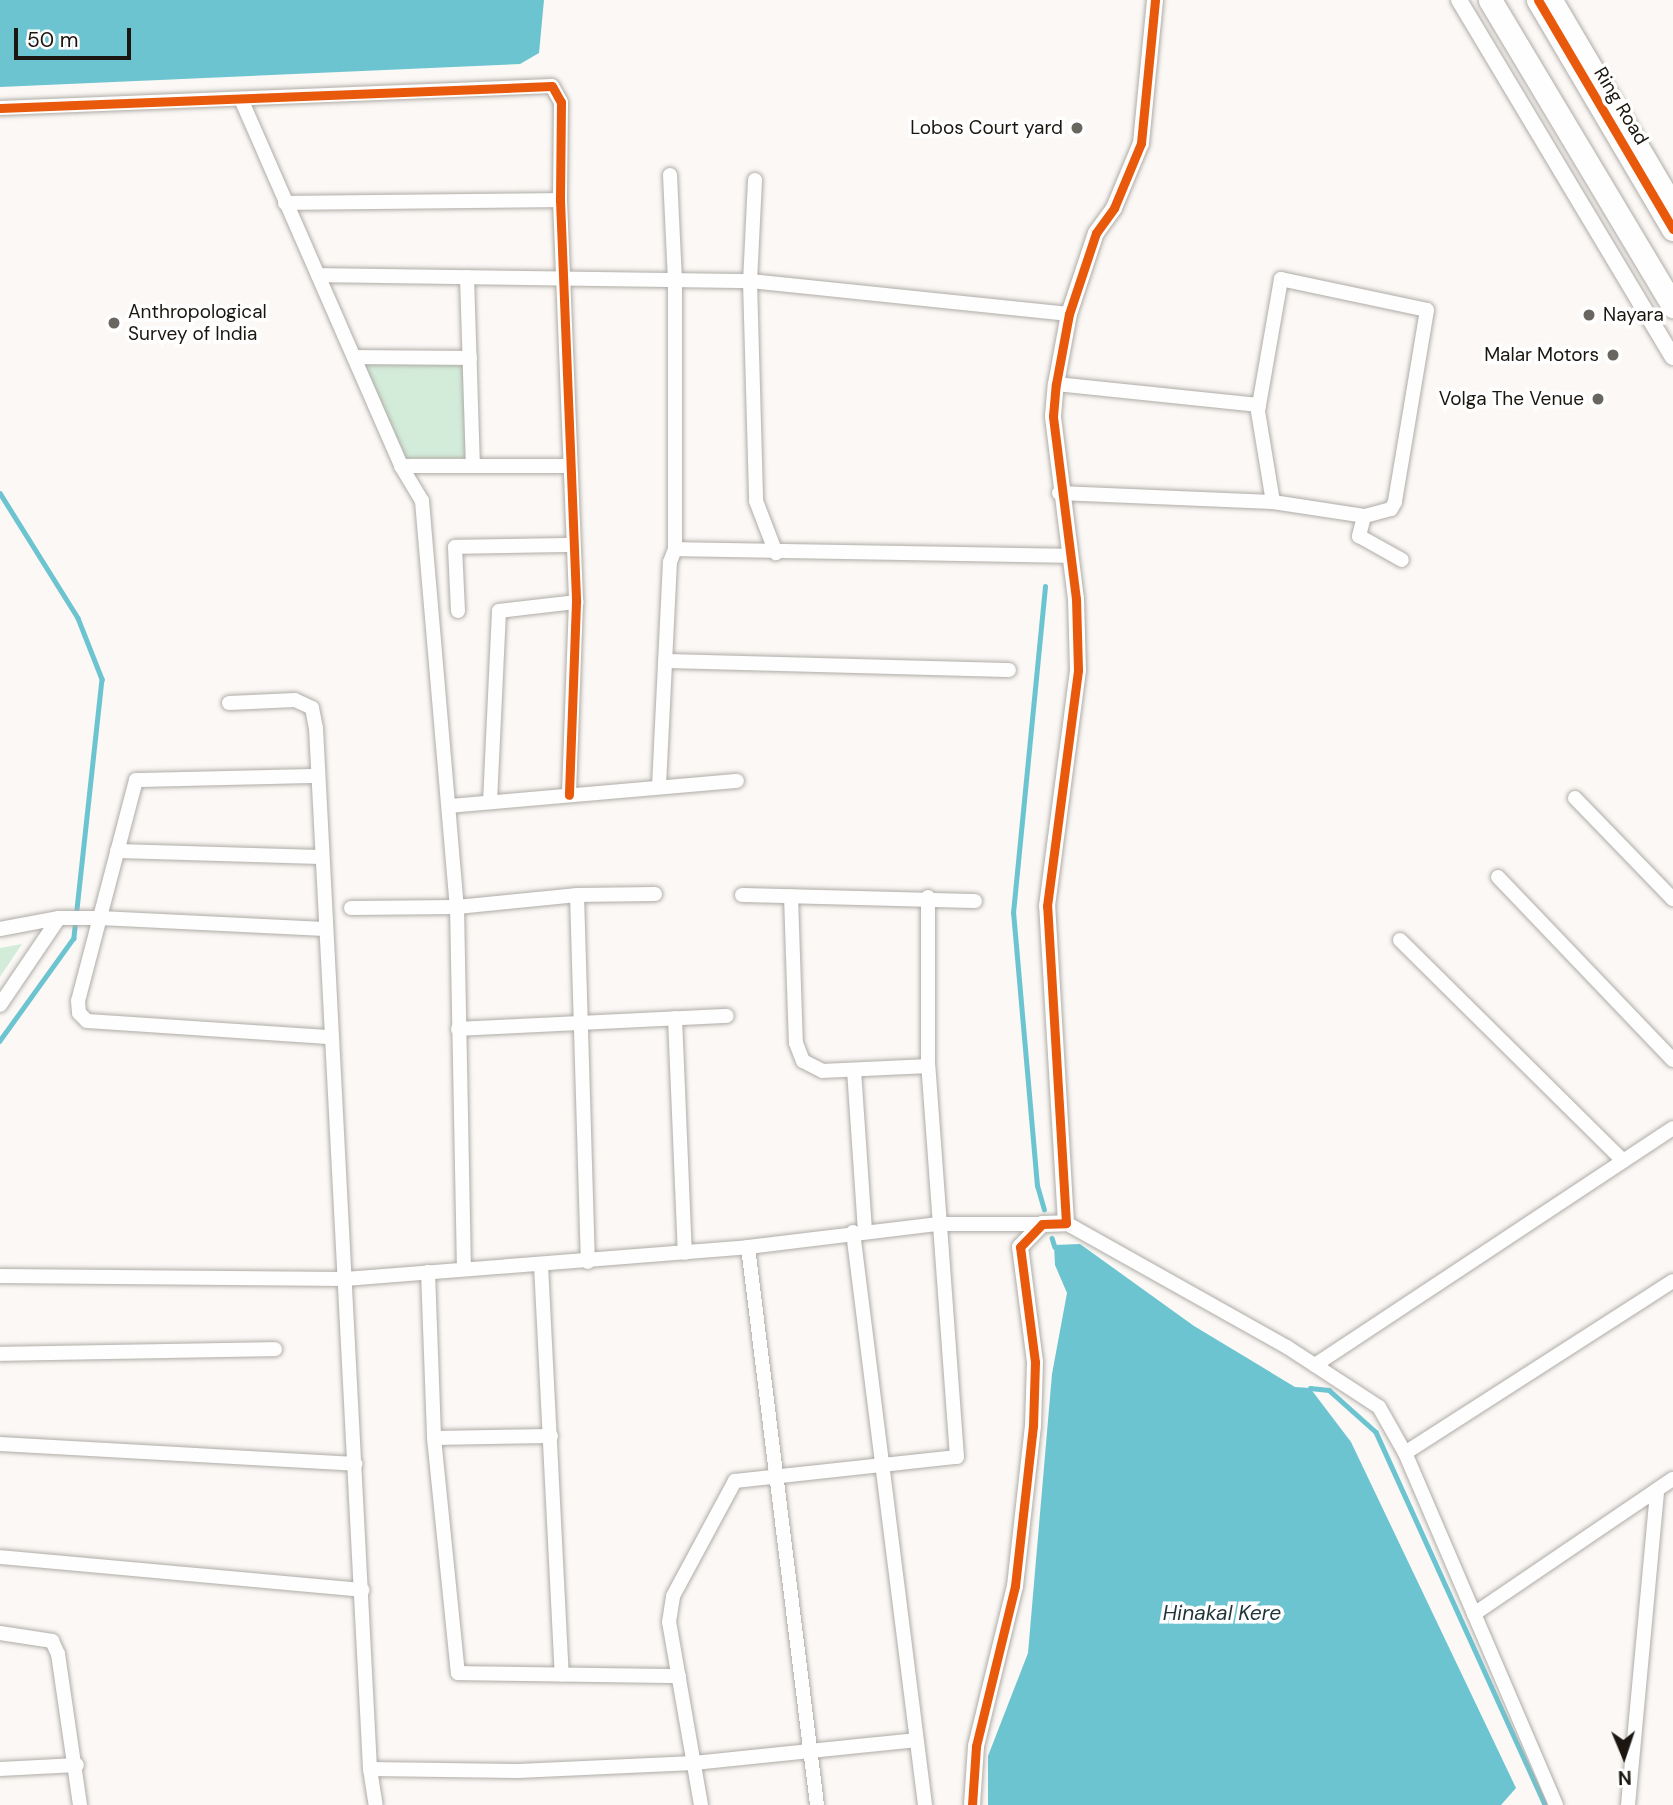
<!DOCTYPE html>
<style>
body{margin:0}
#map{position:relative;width:1673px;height:1805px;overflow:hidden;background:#fbf8f5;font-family:"DM Sans",sans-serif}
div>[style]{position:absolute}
.green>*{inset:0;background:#d3ecda}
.water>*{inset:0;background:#6cc4d1}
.stream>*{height:4.5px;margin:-2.25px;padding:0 2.25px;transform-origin:2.25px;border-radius:2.25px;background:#6cc4d1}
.roads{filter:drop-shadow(0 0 2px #afaca7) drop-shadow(0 0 2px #afaca7)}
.minor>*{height:14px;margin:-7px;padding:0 7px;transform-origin:7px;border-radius:7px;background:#fefefe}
.tertiary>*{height:16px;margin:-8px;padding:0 8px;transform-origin:8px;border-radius:8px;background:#fefefe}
.trunk>*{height:23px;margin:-11.5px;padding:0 11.5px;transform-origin:11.5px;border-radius:11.5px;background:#fefefe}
.cycleway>*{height:9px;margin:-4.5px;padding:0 4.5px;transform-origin:4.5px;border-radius:4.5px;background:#e8590c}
.dots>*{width:19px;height:19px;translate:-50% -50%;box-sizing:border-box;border:4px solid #fff;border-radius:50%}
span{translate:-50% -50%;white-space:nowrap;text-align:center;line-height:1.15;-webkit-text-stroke:7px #fff;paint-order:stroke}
.street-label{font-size:19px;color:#1b1710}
.poi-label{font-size:19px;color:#1b1710}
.right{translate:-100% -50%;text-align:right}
.left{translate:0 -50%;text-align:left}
.water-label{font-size:21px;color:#1f3438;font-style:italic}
.north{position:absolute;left:1589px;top:1721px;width:70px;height:70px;-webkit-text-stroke:5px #fff;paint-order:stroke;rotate:178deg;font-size:19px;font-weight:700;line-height:28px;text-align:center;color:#1b1710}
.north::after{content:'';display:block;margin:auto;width:24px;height:32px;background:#1b1710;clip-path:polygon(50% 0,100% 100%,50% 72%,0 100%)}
.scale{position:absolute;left:14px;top:28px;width:117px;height:32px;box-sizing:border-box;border:4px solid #1b1710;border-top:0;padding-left:9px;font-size:21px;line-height:24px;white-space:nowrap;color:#1b1710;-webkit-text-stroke:5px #fff;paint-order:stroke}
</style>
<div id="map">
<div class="green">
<i style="clip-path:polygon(360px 363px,464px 363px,468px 458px,402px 458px)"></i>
<i style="clip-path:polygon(22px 944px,0 977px,0 948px)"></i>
</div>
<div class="water">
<i style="clip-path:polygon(0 0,544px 0,539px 53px,520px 64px,0 87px)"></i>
<i style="clip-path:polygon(1080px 1244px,1194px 1326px,1295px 1387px,1310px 1388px,1351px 1442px,1516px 1788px,1501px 1805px,988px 1805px,988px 1756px,1028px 1653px,1052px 1374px,1067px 1293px,1055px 1265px,1054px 1245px)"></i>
</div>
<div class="stream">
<i style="left:0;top:493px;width:147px;rotate:58deg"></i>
<i style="left:78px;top:618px;width:66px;rotate:68.5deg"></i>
<i style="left:102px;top:679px;width:261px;rotate:96.2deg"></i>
<i style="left:74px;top:938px;width:127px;rotate:125.7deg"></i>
<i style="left:1044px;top:1210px;width:25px;rotate:-106deg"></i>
<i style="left:1037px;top:1186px;width:274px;rotate:-95deg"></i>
<i style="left:1013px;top:913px;width:328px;rotate:-84.4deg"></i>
<i style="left:1052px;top:1238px;width:9px;rotate:72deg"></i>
<i style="left:1310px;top:1388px;width:19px;rotate:6deg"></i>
<i style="left:1329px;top:1390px;width:63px;rotate:41.8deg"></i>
<i style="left:1376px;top:1432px;width:409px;rotate:65.6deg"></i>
</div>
<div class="roads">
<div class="minor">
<i style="left:241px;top:99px;width:400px;rotate:66.4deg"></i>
<i style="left:401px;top:466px;width:168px"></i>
<i style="left:0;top:108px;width:552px;rotate:-2.28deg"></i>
<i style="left:552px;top:86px;width:18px;rotate:61deg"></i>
<i style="left:561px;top:102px;width:98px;rotate:90.6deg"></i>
<i style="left:560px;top:200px;width:402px;rotate:87.7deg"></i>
<i style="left:576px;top:602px;width:193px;rotate:92.1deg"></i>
<i style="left:670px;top:175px;width:105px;rotate:87.3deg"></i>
<i style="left:675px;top:280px;width:269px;rotate:90deg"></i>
<i style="left:675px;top:549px;width:396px;rotate:1deg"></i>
<i style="left:755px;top:180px;width:101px;rotate:92.8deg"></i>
<i style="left:750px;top:281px;width:220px;rotate:88.4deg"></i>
<i style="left:756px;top:501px;width:56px;rotate:69deg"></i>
<i style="left:285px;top:203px;width:275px;rotate:-0.6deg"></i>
<i style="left:318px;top:275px;width:432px;rotate:0.8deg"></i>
<i style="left:750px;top:281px;width:321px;rotate:5.9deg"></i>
<i style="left:467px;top:277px;width:189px;rotate:88.2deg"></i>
<i style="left:354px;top:357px;width:116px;rotate:0.5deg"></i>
<i style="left:1056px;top:384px;width:204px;rotate:5.9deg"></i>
<i style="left:401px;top:466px;width:41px;rotate:59deg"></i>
<i style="left:422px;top:501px;width:408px;rotate:85.1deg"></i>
<i style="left:457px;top:907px;width:361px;rotate:88.9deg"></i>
<i style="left:1059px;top:493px;width:214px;rotate:2.4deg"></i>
<i style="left:1273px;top:502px;width:92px;rotate:8.7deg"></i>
<i style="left:1364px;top:516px;width:21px;rotate:104deg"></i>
<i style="left:1359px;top:536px;width:49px;rotate:29.2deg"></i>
<i style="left:1273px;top:502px;width:92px;rotate:-99.4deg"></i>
<i style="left:1258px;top:411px;width:134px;rotate:-80.1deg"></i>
<i style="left:1281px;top:279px;width:149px;rotate:12deg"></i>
<i style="left:1427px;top:310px;width:195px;rotate:99.5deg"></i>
<i style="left:1395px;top:502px;width:8px;rotate:120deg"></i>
<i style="left:1391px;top:509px;width:28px;rotate:165deg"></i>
<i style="left:458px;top:611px;width:64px;rotate:-92.7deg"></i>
<i style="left:455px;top:547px;width:118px;rotate:-1deg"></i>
<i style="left:665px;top:661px;width:344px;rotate:1.5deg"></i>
<i style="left:229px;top:703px;width:66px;rotate:-2.6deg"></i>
<i style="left:295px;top:700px;width:19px;rotate:25deg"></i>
<i style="left:312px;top:708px;width:20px;rotate:79deg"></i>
<i style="left:316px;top:728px;width:1042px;rotate:87.03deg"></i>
<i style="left:370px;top:1769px;width:36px;rotate:81deg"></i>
<i style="left:316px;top:776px;width:180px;rotate:178.7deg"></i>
<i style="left:136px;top:780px;width:228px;rotate:104.7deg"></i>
<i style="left:78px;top:1001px;width:12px;rotate:85deg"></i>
<i style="left:79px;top:1013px;width:11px;rotate:45deg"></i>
<i style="left:87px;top:1021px;width:245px;rotate:3.8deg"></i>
<i style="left:659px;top:786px;width:224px;rotate:-87.2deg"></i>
<i style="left:670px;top:562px;width:14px;rotate:-69deg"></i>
<i style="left:1575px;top:798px;width:141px;rotate:45.9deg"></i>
<i style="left:490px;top:802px;width:191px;rotate:-87.3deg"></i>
<i style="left:499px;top:611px;width:78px;rotate:-6.7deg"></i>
<i style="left:449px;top:806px;width:289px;rotate:-5deg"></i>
<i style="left:117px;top:851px;width:204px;rotate:1.7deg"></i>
<i style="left:1498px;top:877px;width:253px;rotate:46.3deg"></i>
<i style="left:577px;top:895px;width:367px;rotate:88.3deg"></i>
<i style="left:742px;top:895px;width:233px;rotate:1.5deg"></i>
<i style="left:791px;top:896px;width:147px;rotate:88.1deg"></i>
<i style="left:796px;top:1043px;width:19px;rotate:69deg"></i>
<i style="left:803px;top:1061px;width:22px;rotate:27deg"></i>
<i style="left:823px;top:1071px;width:105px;rotate:-2.7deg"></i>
<i style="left:351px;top:908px;width:106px;rotate:-0.5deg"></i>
<i style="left:457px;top:907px;width:121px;rotate:-5.7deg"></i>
<i style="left:577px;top:895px;width:78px;rotate:-0.7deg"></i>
<i style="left:0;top:929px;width:60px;rotate:-10.6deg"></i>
<i style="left:59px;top:918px;width:41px"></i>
<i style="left:100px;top:918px;width:225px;rotate:2.8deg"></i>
<i style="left:1400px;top:940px;width:314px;rotate:44.7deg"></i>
<i style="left:0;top:1005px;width:105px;rotate:-55.9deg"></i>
<i style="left:675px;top:1018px;width:235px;rotate:87.6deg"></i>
<i style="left:458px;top:1029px;width:269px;rotate:-2.8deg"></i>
<i style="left:854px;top:1070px;width:161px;rotate:86.1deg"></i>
<i style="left:1066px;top:1223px;width:253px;rotate:29.3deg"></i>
<i style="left:1287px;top:1347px;width:110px;rotate:33.1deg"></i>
<i style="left:1379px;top:1407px;width:53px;rotate:60.5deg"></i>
<i style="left:853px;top:1232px;width:578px;rotate:82.84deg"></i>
<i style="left:748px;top:1247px;width:562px;rotate:82.95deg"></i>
<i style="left:541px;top:1265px;width:410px;rotate:87.1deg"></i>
<i style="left:428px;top:1272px;width:166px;rotate:87.9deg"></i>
<i style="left:434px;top:1438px;width:236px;rotate:84.2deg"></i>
<i style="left:458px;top:1673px;width:221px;rotate:0.8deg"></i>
<i style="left:0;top:1276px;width:345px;rotate:0.5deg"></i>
<i style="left:345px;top:1279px;width:404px;rotate:-4.5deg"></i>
<i style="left:748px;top:1247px;width:190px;rotate:-6.9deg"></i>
<i style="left:937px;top:1224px;width:105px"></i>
<i style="left:0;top:1354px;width:275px;rotate:-1deg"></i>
<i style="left:1315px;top:1365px;width:429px;rotate:-33.5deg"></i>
<i style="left:434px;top:1438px;width:117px;rotate:-1deg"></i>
<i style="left:0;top:1444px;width:356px;rotate:3.2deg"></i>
<i style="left:0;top:1557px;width:364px;rotate:5.2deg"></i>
<i style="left:1474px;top:1614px;width:240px;rotate:-34.2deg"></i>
<i style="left:0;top:1633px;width:53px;rotate:8.7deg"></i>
<i style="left:52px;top:1641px;width:14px;rotate:65deg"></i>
<i style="left:58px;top:1654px;width:153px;rotate:81.7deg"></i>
<i style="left:0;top:1769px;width:77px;rotate:-3deg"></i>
<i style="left:370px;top:1769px;width:148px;rotate:0.8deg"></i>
<i style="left:518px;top:1771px;width:176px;rotate:-2.6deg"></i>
<i style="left:694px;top:1763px;width:222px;rotate:-5.9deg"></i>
<i style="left:701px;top:1805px;width:186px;rotate:-99.9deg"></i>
<i style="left:669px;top:1622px;width:26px;rotate:-81deg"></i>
<i style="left:673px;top:1596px;width:131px;rotate:-61.7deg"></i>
<i style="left:735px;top:1481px;width:223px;rotate:-6.2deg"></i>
<i style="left:957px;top:1457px;width:392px;rotate:-94.2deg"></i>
<i style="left:928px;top:1066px;width:169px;rotate:-90deg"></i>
<i style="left:1556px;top:1805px;width:383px;rotate:-113.2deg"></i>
<i style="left:1405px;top:1453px;width:318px;rotate:-32.7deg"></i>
<i style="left:1628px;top:1805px;width:316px;rotate:-84.7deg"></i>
</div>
<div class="tertiary">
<i style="left:1459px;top:0;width:416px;rotate:59.1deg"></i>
<i style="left:1555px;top:0;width:232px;rotate:59.5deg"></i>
<i style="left:972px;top:1805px;width:59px;rotate:-86.1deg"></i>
<i style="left:976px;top:1746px;width:165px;rotate:-76.3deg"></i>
<i style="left:1015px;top:1586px;width:161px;rotate:-83.6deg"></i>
<i style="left:1033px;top:1426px;width:64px;rotate:-88.2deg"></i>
<i style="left:1035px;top:1362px;width:116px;rotate:-97.4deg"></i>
<i style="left:1020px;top:1247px;width:32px;rotate:-46deg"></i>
<i style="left:1042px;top:1224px;width:24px;rotate:-2deg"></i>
<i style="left:1066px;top:1223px;width:318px;rotate:-93.4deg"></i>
<i style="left:1047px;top:906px;width:238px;rotate:-82.5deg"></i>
<i style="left:1078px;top:670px;width:71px;rotate:-91.6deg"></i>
<i style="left:1076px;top:599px;width:184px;rotate:-97.2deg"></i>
<i style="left:1053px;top:416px;width:32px;rotate:-85deg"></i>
<i style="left:1056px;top:384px;width:71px;rotate:-79.5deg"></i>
<i style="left:1069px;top:314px;width:85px;rotate:-71.6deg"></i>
<i style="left:1096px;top:233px;width:31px;rotate:-54deg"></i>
<i style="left:1114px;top:208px;width:70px;rotate:-67.4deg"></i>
<i style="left:1141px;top:143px;width:144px;rotate:-84.4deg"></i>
</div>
<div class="trunk">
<i style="left:1490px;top:0;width:357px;rotate:59.1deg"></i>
<i style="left:1538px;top:0;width:266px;rotate:59.5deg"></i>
</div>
</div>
<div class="cycleway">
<i style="left:1538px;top:0;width:266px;rotate:59.5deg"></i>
<i style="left:0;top:108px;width:552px;rotate:-2.28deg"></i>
<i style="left:552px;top:86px;width:18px;rotate:61deg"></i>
<i style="left:561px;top:102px;width:98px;rotate:90.6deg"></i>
<i style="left:560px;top:200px;width:402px;rotate:87.7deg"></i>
<i style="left:576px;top:602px;width:193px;rotate:92.1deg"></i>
<i style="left:972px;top:1805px;width:59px;rotate:-86.1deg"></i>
<i style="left:976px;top:1746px;width:165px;rotate:-76.3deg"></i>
<i style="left:1015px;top:1586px;width:161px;rotate:-83.6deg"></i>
<i style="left:1033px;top:1426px;width:64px;rotate:-88.2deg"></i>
<i style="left:1035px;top:1362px;width:116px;rotate:-97.4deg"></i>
<i style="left:1020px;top:1247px;width:32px;rotate:-46deg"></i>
<i style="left:1042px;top:1224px;width:24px;rotate:-2deg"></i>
<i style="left:1066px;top:1223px;width:318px;rotate:-93.4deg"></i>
<i style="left:1047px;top:906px;width:238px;rotate:-82.5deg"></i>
<i style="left:1078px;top:670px;width:71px;rotate:-91.6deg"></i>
<i style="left:1076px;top:599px;width:184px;rotate:-97.2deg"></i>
<i style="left:1053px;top:416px;width:32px;rotate:-85deg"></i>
<i style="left:1056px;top:384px;width:71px;rotate:-79.5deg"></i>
<i style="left:1069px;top:314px;width:85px;rotate:-71.6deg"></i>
<i style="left:1096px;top:233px;width:31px;rotate:-54deg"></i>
<i style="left:1114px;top:208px;width:70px;rotate:-67.4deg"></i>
<i style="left:1141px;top:143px;width:144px;rotate:-84.4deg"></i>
</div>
<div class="dots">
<i style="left:1077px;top:128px;background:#696660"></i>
<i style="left:1589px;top:315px;background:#696660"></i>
<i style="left:114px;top:323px;background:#696660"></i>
<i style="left:1613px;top:355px;background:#696660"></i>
<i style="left:1598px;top:399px;background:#696660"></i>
</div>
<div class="street-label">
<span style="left:1621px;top:106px;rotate:59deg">Ring Road</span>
</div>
<div class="poi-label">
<span class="right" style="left:1063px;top:128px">Lobos Court yard</span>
<span class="left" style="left:128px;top:323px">Anthropological<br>Survey of India</span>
<span class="left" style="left:1603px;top:315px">Nayara</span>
<span class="right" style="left:1599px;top:355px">Malar Motors</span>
<span class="right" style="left:1584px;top:399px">Volga The Venue</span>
</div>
<div class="water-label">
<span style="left:1222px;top:1613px">Hinakal Kere</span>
</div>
<div class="north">N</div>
<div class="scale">50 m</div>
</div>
